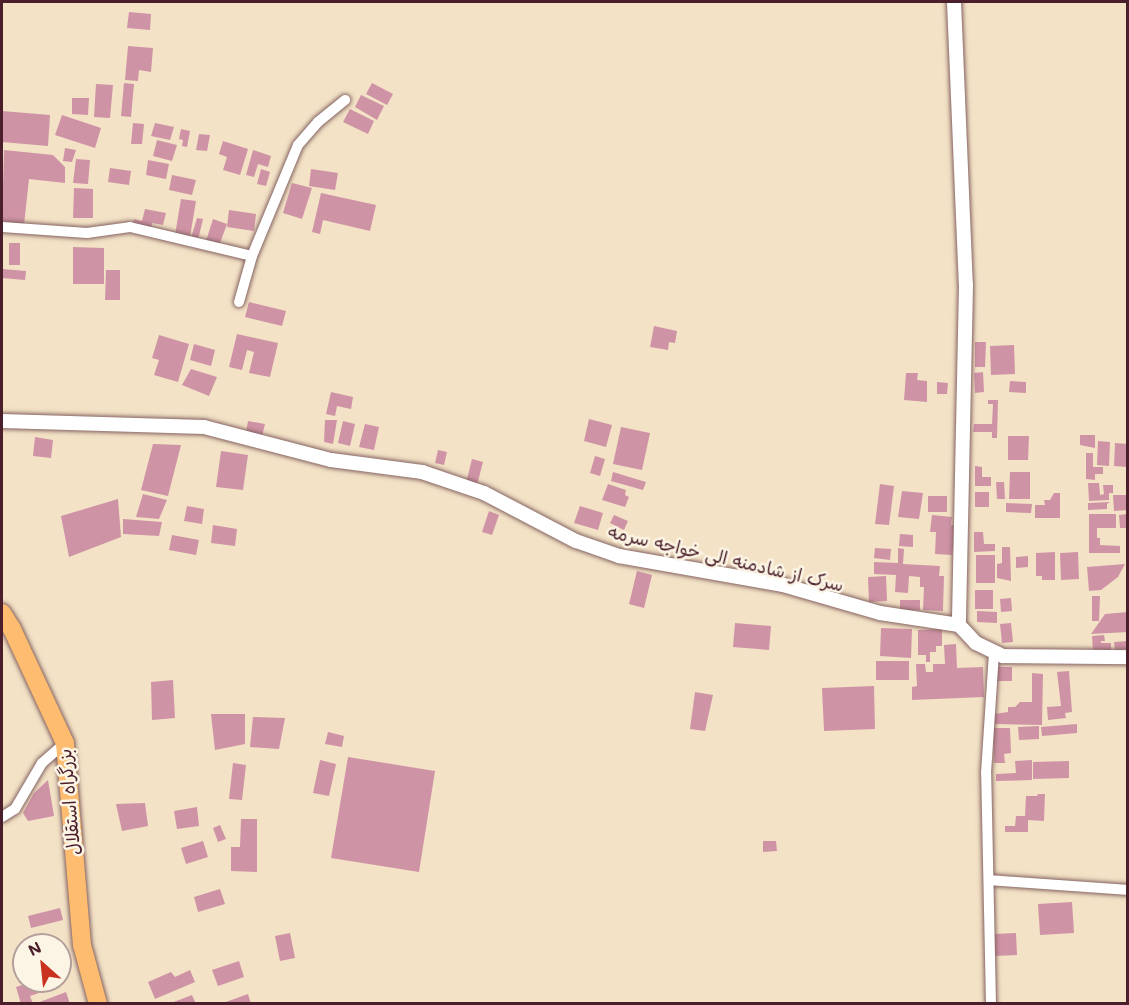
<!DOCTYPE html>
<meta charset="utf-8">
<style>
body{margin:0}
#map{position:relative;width:1129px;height:1005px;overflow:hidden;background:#f3e2c6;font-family:Mali,"Playpen Sans Arabic",sans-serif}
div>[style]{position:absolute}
.building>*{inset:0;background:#cf93a6}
.roads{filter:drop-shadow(0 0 2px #856361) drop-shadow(0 0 2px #856361)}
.minor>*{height:10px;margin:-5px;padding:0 5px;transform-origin:5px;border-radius:5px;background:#fff}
.tertiary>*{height:14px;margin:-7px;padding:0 7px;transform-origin:7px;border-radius:7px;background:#fff}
.trunk>*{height:18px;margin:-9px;padding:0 9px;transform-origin:9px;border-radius:9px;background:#fdbc6f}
span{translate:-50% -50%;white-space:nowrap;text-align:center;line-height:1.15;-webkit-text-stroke:5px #fcf5e5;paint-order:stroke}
.street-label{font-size:18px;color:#4a1f2b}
.frame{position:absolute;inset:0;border:3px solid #4a1f2b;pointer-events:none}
.north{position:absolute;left:12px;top:933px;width:60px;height:60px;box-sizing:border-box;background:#fcf5e5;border:2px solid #b59f9b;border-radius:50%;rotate:333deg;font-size:16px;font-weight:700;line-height:24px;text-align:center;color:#4a1f2b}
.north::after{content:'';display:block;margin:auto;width:21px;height:27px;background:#c8321e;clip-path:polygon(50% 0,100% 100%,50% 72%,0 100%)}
</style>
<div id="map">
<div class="building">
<i style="clip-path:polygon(129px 12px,151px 14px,150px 30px,127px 28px)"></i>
<i style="clip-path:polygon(128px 46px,153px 48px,151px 72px,139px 70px,138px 81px,125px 80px)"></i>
<i style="clip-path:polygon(124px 83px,134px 84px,131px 117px,121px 116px)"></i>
<i style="clip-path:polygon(372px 83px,393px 94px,387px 105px,366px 94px)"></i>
<i style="clip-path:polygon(96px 84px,113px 85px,110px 118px,94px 117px)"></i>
<i style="clip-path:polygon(361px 95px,384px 106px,377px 120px,355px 107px)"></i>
<i style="clip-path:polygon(72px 98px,89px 98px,88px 115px,72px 114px)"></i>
<i style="clip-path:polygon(350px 109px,374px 121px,368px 134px,343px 122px)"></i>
<i style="clip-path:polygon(2px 111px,50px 115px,48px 146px,2px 142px)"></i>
<i style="clip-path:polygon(62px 115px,101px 128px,95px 148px,55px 135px)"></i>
<i style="clip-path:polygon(133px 123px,144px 124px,142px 144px,131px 144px)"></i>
<i style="clip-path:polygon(155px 123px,174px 127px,170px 140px,151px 136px)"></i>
<i style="clip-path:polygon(181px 129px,190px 131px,187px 147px,182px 146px,183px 140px,179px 139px)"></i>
<i style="clip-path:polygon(199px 134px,210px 135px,207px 151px,196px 150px)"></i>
<i style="clip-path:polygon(157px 140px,177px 145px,172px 161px,153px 156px)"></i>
<i style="clip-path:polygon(223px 141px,248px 149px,240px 175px,223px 170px,227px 157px,219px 154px)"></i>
<i style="clip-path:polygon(65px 148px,76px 150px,72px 162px,63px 161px)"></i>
<i style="clip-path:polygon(4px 150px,53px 155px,65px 167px,65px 183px,29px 179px,24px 225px,2px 221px)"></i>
<i style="clip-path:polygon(253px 150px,271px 156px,268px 167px,258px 164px,254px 177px,246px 175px)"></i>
<i style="clip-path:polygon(76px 159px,90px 160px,88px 184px,73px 183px)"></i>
<i style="clip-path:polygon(148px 160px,169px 164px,166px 179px,146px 175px)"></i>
<i style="clip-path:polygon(110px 168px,131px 171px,129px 185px,108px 182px)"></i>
<i style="clip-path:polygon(261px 169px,270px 172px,266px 186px,257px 184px)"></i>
<i style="clip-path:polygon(311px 169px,338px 173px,335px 190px,309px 186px)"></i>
<i style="clip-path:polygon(172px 175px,196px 180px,192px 195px,169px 190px)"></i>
<i style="clip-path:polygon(292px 183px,312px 188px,302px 219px,283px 213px)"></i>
<i style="clip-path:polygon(74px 188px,93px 189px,93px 218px,73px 218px)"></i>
<i style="clip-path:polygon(321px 193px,376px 205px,370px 231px,323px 220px,320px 234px,312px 232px)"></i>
<i style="clip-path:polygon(181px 199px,196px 201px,190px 237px,175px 235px)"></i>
<i style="clip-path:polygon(145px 209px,166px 213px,163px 225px,152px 223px,151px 231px,132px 227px,134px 219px,142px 221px)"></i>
<i style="clip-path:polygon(229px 210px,256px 214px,254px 231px,227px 227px)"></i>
<i style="clip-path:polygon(197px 218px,203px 219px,198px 240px,191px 238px)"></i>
<i style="clip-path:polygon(213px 219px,227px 224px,219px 246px,206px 241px)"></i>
<i style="clip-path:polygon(9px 243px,20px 243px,20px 265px,9px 265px)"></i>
<i style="clip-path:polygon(73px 247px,104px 248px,104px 284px,73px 284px)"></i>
<i style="clip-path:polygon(3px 269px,26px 271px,25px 280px,2px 278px)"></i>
<i style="clip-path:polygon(106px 270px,120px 270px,120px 300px,105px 300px)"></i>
<i style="clip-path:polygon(249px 302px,286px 311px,282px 326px,245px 317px)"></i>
<i style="clip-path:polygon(654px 326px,677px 331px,675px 343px,669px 342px,668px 350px,650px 347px)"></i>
<i style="clip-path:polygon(237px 334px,278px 343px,270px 377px,249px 373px,254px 352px,247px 350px,242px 370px,229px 367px)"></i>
<i style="clip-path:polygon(159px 335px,189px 344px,178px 382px,154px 375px,159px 360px,152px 358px)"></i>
<i style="clip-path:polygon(975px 342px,986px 342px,985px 367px,975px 367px)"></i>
<i style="clip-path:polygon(194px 344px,215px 350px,211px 366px,190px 360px)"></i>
<i style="clip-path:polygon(1014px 345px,1015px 374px,991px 375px,990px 346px)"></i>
<i style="clip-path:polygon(191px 369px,217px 377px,209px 396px,182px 385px)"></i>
<i style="clip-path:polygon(983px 372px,984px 392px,975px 393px,974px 373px)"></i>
<i style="clip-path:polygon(906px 373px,918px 373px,917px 380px,927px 381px,927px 402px,904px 400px)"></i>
<i style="clip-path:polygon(1010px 381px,1026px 382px,1026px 393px,1009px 392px)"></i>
<i style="clip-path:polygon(937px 382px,948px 383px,947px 394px,937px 394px)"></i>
<i style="clip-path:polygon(331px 392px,353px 397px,351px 409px,337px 406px,335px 416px,326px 414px)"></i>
<i style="clip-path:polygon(988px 400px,998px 400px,997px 438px,992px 438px,992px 432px,973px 432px,974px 424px,992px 424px,993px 404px,988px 404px)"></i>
<i style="clip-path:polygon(589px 419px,612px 425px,606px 447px,584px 441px)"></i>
<i style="clip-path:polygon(325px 420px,337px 420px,333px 444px,324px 442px)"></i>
<i style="clip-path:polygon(248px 421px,265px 424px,262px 436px,246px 433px)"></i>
<i style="clip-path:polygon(343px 421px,355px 424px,350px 446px,338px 443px)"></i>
<i style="clip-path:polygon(365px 424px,379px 427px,374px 450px,359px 447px)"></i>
<i style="clip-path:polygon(621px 427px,650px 433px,642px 470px,613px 464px)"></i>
<i style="clip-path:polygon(1080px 435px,1095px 435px,1095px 448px,1080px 445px)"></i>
<i style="clip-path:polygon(1008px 436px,1029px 436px,1028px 460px,1008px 460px)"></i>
<i style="clip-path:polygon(35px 437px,53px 440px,51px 458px,33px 456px)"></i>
<i style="clip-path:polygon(1098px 441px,1110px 442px,1109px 466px,1097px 465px)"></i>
<i style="clip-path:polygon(1115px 443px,1128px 444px,1127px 467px,1114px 466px)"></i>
<i style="clip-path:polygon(153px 444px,181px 445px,168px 496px,141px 490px)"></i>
<i style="clip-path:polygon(438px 450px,447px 452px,444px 465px,435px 463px)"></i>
<i style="clip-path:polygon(221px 451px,248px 455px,243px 490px,216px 487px)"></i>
<i style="clip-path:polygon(1086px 453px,1093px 453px,1093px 467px,1103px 467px,1103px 474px,1095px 474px,1095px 480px,1086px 479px)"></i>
<i style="clip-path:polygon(595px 456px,605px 459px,600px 476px,590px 473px)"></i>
<i style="clip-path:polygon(472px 459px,483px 462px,477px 485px,466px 483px)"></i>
<i style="clip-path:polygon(975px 466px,982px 467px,982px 477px,991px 477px,991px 486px,975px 486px)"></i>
<i style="clip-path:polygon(613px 472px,646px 482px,643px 490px,611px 481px)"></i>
<i style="clip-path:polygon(1010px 472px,1030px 472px,1030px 499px,1009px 499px)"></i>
<i style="clip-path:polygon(996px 482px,1004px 482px,1005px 499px,997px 499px)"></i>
<i style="clip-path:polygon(1088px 483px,1099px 483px,1100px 495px,1104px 494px,1103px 485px,1113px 485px,1113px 493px,1109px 493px,1109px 500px,1089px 501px)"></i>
<i style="clip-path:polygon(608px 484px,626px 490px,625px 495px,629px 497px,625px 507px,602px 500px)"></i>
<i style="clip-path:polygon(880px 484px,894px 486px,889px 525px,875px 524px)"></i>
<i style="clip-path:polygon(902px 491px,923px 493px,919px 519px,898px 517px)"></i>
<i style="clip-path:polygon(975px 492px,989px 492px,989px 507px,975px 507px)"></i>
<i style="clip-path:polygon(1054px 493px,1060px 493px,1060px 518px,1035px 518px,1035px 505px,1045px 505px,1044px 500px,1050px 500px)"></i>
<i style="clip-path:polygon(143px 494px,167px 500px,159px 519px,136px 517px)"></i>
<i style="clip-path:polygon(1113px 495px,1128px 495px,1128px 510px,1114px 511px)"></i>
<i style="clip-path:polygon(928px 496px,947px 496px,947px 512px,928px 512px)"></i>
<i style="clip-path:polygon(118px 499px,121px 537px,69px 557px,61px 516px)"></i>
<i style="clip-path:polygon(1110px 502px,1107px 504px,1107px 509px,1088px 510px,1088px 503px)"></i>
<i style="clip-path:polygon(1006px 503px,1032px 504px,1031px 513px,1006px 512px)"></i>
<i style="clip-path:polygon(187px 506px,204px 509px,202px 524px,184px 521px)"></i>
<i style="clip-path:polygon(580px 506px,603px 513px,598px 530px,574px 523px)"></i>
<i style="clip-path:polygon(489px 511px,499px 515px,492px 535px,482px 532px)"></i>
<i style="clip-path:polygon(1089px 514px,1116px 514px,1116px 528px,1097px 528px,1097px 538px,1100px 538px,1100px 545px,1120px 546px,1120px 553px,1089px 553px)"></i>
<i style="clip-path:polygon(1127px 514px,1127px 528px,1120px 528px,1119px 515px)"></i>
<i style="clip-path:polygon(614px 515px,628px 521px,624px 530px,610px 523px)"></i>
<i style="clip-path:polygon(932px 515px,952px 517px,951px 525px,956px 525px,957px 549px,953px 548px,952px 555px,935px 554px,936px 532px,930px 532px)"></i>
<i style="clip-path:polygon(123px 519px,162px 522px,159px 536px,123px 534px)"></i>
<i style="clip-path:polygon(213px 525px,237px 529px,235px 546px,211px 543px)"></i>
<i style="clip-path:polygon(974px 532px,983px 532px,984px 544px,995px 544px,995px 551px,974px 552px)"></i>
<i style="clip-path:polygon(900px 534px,913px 535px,913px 547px,899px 546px)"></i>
<i style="clip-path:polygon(172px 535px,199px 540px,196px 555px,169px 550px)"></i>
<i style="clip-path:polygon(1002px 547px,1010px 547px,1011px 581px,997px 578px,997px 564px,1002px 563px)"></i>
<i style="clip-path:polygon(875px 548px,891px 549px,890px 560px,874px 558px)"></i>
<i style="clip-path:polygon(898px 548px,904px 549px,903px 564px,940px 566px,939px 576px,944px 576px,943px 611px,923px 610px,924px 587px,920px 587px,920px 577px,909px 576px,908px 593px,895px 592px,896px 575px,874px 574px,874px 562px,898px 563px)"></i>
<i style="clip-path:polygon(1055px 552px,1055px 580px,1042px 580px,1042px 576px,1036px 576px,1036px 553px)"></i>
<i style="clip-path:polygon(1078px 552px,1079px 579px,1061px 580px,1060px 553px)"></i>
<i style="clip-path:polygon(976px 555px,995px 555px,995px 583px,976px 583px)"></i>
<i style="clip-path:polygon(1028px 556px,1028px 567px,1016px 568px,1016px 557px)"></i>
<i style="clip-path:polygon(1125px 564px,1118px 577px,1101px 590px,1089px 591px,1087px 567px)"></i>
<i style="clip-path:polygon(637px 571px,652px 575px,644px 608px,629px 604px)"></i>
<i style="clip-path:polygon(886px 576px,887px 601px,869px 602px,868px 577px)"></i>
<i style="clip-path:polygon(975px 590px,993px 590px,993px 609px,975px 609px)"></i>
<i style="clip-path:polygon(1092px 596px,1100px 596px,1099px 621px,1092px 621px)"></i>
<i style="clip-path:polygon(1011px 598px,1012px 611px,1001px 612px,1000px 599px)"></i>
<i style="clip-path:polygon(900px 600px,920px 600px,920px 610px,900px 610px)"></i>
<i style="clip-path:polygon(977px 611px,997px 612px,997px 623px,977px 622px)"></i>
<i style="clip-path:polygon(1128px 612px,1128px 632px,1091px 634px,1105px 614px)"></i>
<i style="clip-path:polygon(735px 623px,771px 626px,769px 650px,733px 647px)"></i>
<i style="clip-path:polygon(1011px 623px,1013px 642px,1002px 643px,1000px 624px)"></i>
<i style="clip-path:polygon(881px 628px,912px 629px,911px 658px,880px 656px)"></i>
<i style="clip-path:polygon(942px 629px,942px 646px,936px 646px,936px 652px,930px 652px,930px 662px,926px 662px,926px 655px,918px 655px,918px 630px)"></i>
<i style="clip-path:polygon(1104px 635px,1105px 641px,1101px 641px,1101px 643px,1111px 643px,1111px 650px,1093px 651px,1092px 636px)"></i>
<i style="clip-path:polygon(1128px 641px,1128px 649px,1115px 650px,1114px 642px)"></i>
<i style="clip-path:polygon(956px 644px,957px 668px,983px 667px,984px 697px,912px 700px,912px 687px,917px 686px,916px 664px,925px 664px,926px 672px,933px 672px,933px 664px,945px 664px,944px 645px)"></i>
<i style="clip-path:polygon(876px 661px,909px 661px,909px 680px,876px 680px)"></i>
<i style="clip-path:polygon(995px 667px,1012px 667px,1012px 681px,995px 681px)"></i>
<i style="clip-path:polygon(1069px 671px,1072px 712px,1065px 713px,1066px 718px,1048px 720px,1047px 707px,1061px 706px,1057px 672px)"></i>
<i style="clip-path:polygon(1032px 673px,1043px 674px,1042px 725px,994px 724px,994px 714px,1008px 712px,1008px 707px,1015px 707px,1020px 702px,1032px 702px)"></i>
<i style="clip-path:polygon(173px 680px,175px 718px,152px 720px,151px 682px)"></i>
<i style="clip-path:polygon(874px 686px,875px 729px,824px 731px,822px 688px)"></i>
<i style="clip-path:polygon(695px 692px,713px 695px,705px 731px,690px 729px)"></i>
<i style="clip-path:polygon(211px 714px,245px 714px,245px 744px,215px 750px)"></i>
<i style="clip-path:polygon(253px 717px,285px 718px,279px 749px,250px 747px)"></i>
<i style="clip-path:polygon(1077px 724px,1077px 733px,1042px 736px,1041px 727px)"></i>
<i style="clip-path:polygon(1039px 726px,1039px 739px,1019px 740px,1018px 727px)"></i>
<i style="clip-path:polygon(993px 728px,1010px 728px,1011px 753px,1004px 754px,1005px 763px,994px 763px)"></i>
<i style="clip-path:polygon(328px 732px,344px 736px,342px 747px,325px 744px)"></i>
<i style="clip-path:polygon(348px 757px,435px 771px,419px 872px,331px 858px)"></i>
<i style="clip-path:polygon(320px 760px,336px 764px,329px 796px,313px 793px)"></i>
<i style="clip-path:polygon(1032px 760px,1032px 780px,996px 781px,996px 774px,1016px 773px,1015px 761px)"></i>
<i style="clip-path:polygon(1069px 761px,1069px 778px,1033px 779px,1033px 762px)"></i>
<i style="clip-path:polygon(233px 763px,246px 765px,242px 800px,229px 799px)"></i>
<i style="clip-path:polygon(48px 780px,54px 816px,28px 821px,23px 813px,34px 793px)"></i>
<i style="clip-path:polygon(1038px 794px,1045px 794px,1044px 821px,1028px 820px,1028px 832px,1005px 832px,1005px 826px,1015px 826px,1016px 816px,1025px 816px,1026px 796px,1037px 796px)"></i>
<i style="clip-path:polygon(145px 803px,148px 826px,122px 831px,116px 804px)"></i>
<i style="clip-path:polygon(197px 807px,199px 826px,177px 829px,174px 811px)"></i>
<i style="clip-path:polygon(241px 819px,257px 819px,257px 872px,231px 871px,231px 847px,240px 847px)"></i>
<i style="clip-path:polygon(220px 825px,226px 839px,218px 842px,213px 828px)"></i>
<i style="clip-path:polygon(203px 841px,208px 857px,186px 864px,181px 848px)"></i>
<i style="clip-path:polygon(763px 841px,776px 841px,777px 851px,763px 852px)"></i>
<i style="clip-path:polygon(220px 889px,225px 904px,198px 912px,194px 897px)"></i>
<i style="clip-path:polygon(1072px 902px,1074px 933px,1040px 935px,1038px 904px)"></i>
<i style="clip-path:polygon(60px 908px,63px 920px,31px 928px,28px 916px)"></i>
<i style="clip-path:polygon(290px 933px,295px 958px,280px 961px,275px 936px)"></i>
<i style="clip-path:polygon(1016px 933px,1017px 955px,995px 956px,994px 934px)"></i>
<i style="clip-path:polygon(239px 961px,244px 977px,218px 986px,212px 970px)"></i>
<i style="clip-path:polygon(190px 970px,195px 982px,155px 999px,148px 982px,171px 972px,175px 977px)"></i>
<i style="clip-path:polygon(35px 981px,59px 981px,38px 989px,39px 993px,30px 996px,33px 1004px,21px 1004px,16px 987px)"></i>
<i style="clip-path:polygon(66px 992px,70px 1004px,37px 1004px,37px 1003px)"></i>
<i style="clip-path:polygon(248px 994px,251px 1004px,223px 1004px,223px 1003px)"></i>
<i style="clip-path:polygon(192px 995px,196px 1004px,171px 1004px,171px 1003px)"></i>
</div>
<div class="roads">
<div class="minor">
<i style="left:2px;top:227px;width:85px;rotate:4deg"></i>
<i style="left:87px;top:233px;width:43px;rotate:-7.9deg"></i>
<i style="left:130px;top:227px;width:125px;rotate:13.4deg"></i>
<i style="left:239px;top:302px;width:48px;rotate:-74.2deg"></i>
<i style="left:252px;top:256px;width:120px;rotate:-67.5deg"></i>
<i style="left:298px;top:145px;width:30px;rotate:-49deg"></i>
<i style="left:318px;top:122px;width:35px;rotate:-39deg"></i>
<i style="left:2px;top:817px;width:15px;rotate:-32deg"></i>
<i style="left:15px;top:809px;width:53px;rotate:-59.6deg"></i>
<i style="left:42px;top:763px;width:30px;rotate:-41deg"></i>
<i style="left:989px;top:880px;width:139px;rotate:4.1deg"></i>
<i style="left:991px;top:1004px;width:231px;rotate:-91.2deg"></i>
<i style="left:986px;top:773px;width:120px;rotate:-86.2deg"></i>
</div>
<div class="tertiary">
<i style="left:954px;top:2px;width:283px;rotate:87.6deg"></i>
<i style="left:966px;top:285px;width:340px;rotate:91.2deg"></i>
<i style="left:2px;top:421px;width:202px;rotate:1.7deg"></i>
<i style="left:204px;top:427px;width:131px;rotate:14.6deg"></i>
<i style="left:331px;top:460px;width:92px;rotate:7.5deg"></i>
<i style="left:422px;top:472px;width:65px;rotate:18.7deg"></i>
<i style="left:484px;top:493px;width:104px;rotate:27.6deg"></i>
<i style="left:576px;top:541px;width:46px;rotate:19.2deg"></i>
<i style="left:619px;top:556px;width:167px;rotate:10deg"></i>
<i style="left:783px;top:585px;width:101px;rotate:16.1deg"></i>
<i style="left:880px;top:613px;width:80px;rotate:8.6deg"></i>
<i style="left:959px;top:625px;width:25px;rotate:47deg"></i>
<i style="left:976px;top:643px;width:30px;rotate:26deg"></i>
<i style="left:1003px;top:656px;width:125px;rotate:0.5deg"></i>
</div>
<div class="trunk">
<i style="left:2px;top:613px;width:19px;rotate:58deg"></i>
<i style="left:12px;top:629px;width:126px;rotate:65.1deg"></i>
<i style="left:65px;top:743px;width:203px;rotate:85.2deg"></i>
<i style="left:82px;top:945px;width:61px;rotate:74.8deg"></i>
</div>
</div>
<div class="street-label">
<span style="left:726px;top:558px;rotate:13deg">سرک از شادمنه الی خواجه سرمه</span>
<span style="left:69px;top:802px;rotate:-95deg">بزرگراه استقلال</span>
</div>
<div class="frame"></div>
<div class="north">N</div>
</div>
